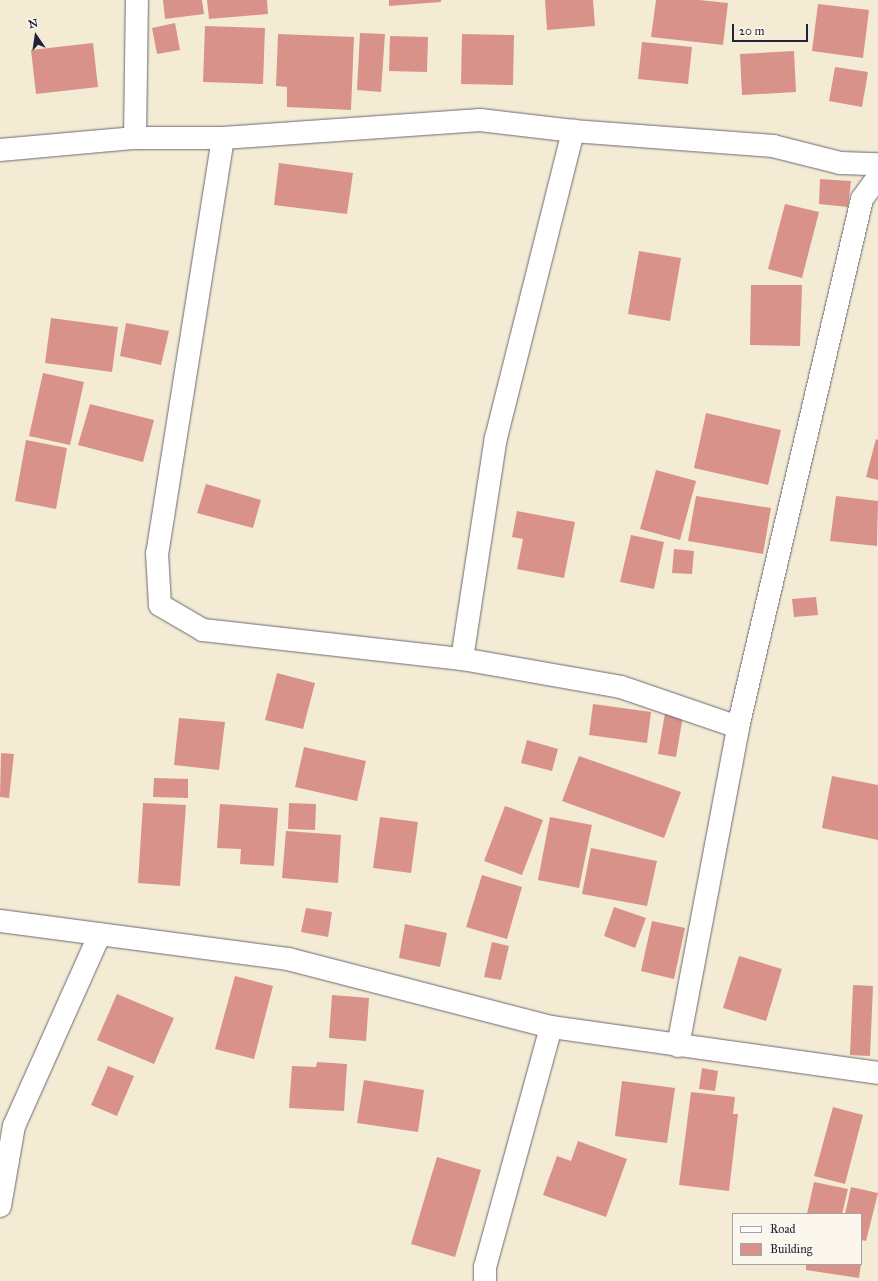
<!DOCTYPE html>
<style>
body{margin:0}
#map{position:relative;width:878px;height:1281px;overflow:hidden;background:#f4ebd5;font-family:"IM FELL Great Primer",serif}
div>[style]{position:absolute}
.building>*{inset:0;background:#d9928a}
.roads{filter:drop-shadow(0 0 1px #6c6871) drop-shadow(0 0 1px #6c6871)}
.minor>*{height:22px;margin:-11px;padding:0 11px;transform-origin:11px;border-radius:11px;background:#fff}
span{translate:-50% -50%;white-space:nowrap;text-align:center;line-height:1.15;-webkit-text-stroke:3px #fbf7ec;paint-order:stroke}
.legend{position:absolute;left:732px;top:1213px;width:130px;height:52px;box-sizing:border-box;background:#fbf7ec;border:1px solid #a4a2a5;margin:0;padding:5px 7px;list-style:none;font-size:12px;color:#22223b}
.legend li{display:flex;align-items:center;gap:8px;height:20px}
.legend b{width:20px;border:1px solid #a4a2a5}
.north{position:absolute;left:16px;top:16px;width:40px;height:40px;-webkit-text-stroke:3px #fbf7ec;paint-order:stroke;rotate:347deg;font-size:11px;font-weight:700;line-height:16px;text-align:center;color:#22223b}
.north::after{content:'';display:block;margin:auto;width:14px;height:18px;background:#22223b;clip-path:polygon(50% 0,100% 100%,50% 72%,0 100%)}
.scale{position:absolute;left:732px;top:24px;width:76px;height:18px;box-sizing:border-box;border:2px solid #22223b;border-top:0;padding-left:5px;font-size:12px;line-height:14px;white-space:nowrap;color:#22223b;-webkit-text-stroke:3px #fbf7ec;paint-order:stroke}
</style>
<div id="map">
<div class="building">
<i style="clip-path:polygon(163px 0,202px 0,204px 14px,165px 19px)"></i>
<i style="clip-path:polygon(207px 0,267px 0,268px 14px,209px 19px)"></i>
<i style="clip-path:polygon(389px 0,441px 0,441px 2px,389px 6px)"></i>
<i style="clip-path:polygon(545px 0,593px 0,595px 26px,547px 30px)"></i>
<i style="clip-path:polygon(656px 0,699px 0,728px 3px,723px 45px,651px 37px)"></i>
<i style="clip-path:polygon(818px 4px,869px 10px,863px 58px,812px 51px)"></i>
<i style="clip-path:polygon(175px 23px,180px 50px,157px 54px,152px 28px)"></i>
<i style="clip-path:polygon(205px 26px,265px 28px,263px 84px,203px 82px)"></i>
<i style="clip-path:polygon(360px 33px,385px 34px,381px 92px,357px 90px)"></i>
<i style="clip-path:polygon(278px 34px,354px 37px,351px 110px,287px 107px,287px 87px,276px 86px)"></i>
<i style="clip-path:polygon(462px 34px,514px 35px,513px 85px,461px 84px)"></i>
<i style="clip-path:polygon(390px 36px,428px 37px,427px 72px,389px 71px)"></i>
<i style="clip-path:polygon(642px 42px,692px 47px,688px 84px,638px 79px)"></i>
<i style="clip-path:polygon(93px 43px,98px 87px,36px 94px,31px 50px)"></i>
<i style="clip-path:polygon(794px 51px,796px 92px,742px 95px,740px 54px)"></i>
<i style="clip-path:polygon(835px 67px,868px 72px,862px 107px,829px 101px)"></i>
<i style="clip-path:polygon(279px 163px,353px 173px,347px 214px,274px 205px)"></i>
<i style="clip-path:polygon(820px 179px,851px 181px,848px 207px,819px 204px)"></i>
<i style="clip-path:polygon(785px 204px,819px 212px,802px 278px,768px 269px)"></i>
<i style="clip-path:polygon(639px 251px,681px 258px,670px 321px,628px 314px)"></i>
<i style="clip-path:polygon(751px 285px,802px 285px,800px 346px,750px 345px)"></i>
<i style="clip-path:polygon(51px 318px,118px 327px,112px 372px,45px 363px)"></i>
<i style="clip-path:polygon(126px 323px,169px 331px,161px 365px,120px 356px)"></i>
<i style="clip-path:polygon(43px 373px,84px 382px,70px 445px,29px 436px)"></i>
<i style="clip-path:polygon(90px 404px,154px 420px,143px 462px,78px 445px)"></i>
<i style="clip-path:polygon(706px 413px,781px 430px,768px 485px,694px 468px)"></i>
<i style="clip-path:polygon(876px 439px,878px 440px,878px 480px,866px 477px)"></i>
<i style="clip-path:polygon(26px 440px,67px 448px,56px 509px,15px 501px)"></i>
<i style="clip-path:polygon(656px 470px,696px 481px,680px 540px,640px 529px)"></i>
<i style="clip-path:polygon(206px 484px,261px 500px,253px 528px,197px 513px)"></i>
<i style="clip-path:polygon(696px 496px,771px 508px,763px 554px,688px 541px)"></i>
<i style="clip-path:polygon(836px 496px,878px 501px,877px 546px,830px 541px)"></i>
<i style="clip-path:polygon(517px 511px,575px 522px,564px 578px,517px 569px,523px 539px,512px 537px)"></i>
<i style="clip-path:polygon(631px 535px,664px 542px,654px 589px,620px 582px)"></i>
<i style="clip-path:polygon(674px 549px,694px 551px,692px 574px,672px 573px)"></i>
<i style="clip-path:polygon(816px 597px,818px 615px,794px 617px,792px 599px)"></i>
<i style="clip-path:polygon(277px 673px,315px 683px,303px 729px,265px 720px)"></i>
<i style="clip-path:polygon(593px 704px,651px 712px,647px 743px,589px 735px)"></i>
<i style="clip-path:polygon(665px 713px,683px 716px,676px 757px,658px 754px)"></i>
<i style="clip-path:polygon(179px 718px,225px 722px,219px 770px,174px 765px)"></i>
<i style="clip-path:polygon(527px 740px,558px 749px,552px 771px,521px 763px)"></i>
<i style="clip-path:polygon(304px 747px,366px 761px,357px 801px,295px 787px)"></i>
<i style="clip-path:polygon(1px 753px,14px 754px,9px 798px,0 797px)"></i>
<i style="clip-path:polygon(579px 756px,681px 792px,664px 838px,562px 801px)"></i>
<i style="clip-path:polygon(832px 776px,878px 785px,878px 840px,822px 828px)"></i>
<i style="clip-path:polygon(154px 778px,188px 779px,188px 798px,153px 797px)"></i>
<i style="clip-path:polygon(143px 803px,186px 805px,180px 886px,138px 883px)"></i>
<i style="clip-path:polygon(289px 803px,316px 804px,315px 830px,288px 829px)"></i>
<i style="clip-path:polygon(220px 804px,278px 808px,274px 866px,240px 864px,241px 849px,217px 848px)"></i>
<i style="clip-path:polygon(505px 806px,543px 820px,522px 875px,484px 861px)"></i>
<i style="clip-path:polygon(380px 817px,418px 822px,411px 873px,373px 868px)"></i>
<i style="clip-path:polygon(550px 817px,592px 825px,579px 888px,538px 880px)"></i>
<i style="clip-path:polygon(286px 831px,341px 835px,338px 883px,282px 878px)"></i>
<i style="clip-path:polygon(591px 848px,657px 861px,647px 906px,582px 894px)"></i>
<i style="clip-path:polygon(482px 875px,522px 887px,507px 939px,466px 927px)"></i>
<i style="clip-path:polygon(614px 907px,646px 918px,635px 948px,604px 936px)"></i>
<i style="clip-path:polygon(306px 908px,332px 912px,328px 937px,301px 932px)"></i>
<i style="clip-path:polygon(652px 921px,685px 928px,674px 979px,641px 971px)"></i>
<i style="clip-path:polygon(405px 924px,447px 933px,440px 967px,399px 958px)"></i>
<i style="clip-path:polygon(492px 942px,509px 946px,501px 980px,484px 977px)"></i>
<i style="clip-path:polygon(739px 956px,782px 969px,766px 1021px,723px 1008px)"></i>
<i style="clip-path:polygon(235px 976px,273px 986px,254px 1059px,215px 1049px)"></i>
<i style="clip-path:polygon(853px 985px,873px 986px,870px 1056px,850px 1055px)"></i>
<i style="clip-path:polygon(117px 994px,174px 1018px,154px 1064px,97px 1040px)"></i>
<i style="clip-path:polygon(332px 995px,369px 998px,366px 1041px,329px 1038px)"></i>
<i style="clip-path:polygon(317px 1062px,347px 1064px,344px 1111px,289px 1108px,292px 1066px,316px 1067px)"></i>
<i style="clip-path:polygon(108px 1066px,134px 1076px,117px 1116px,91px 1105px)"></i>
<i style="clip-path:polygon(702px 1068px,718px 1071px,715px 1091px,699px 1089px)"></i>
<i style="clip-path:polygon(364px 1080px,424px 1090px,418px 1132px,357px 1123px)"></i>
<i style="clip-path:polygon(622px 1081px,675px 1088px,667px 1143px,615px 1136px)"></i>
<i style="clip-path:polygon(691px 1092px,735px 1097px,733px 1114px,738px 1114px,729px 1191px,679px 1185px)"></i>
<i style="clip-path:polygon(833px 1107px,863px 1115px,845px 1184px,814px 1176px)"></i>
<i style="clip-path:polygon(578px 1141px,627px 1159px,606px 1217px,543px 1195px,557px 1156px,571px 1161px)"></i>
<i style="clip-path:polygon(437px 1157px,481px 1170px,455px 1257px,411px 1244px)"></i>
<i style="clip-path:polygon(814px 1182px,848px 1189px,842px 1214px,807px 1214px)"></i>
<i style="clip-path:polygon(851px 1187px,878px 1193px,866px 1241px,861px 1240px,861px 1214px,845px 1214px)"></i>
<i style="clip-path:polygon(806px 1264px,861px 1264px,859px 1278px,806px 1270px)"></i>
</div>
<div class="roads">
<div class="minor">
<i style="left:135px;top:138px;width:138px;rotate:-89.2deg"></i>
<i style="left:223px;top:138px;width:420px;rotate:99deg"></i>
<i style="left:157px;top:553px;width:52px;rotate:86.7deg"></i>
<i style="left:160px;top:605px;width:50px;rotate:30.2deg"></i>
<i style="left:203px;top:630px;width:261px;rotate:6.4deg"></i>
<i style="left:462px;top:659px;width:161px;rotate:10deg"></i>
<i style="left:621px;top:687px;width:124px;rotate:18.9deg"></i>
<i style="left:0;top:150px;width:136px;rotate:-5.1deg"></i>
<i style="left:135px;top:138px;width:88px"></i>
<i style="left:223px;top:138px;width:258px;rotate:-4deg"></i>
<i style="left:480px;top:120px;width:94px;rotate:6.7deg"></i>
<i style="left:573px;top:131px;width:201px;rotate:4.3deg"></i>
<i style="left:773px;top:146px;width:69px;rotate:14.2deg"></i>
<i style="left:840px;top:163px;width:38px;rotate:2deg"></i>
<i style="left:462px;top:659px;width:224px;rotate:-81.3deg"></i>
<i style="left:496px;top:438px;width:317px;rotate:-75.9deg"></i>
<i style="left:0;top:921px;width:290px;rotate:7.5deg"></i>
<i style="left:288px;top:959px;width:272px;rotate:14.5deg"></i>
<i style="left:551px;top:1027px;width:330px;rotate:8deg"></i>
<i style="left:678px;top:1046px;width:325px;rotate:-79.3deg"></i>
<i style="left:738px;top:727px;width:542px;rotate:-76.78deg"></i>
<i style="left:862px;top:199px;width:27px;rotate:-54deg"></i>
<i style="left:0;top:1206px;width:81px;rotate:-80.1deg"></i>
<i style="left:14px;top:1126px;width:210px;rotate:-65.9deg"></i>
<i style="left:485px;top:1281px;width:14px;rotate:-90deg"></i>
<i style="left:485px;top:1267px;width:249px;rotate:-74.6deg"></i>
</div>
</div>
<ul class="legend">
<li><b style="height:5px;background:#fff"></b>Road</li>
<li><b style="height:11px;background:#d9928a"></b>Building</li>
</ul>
<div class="north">N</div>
<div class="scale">20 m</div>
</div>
